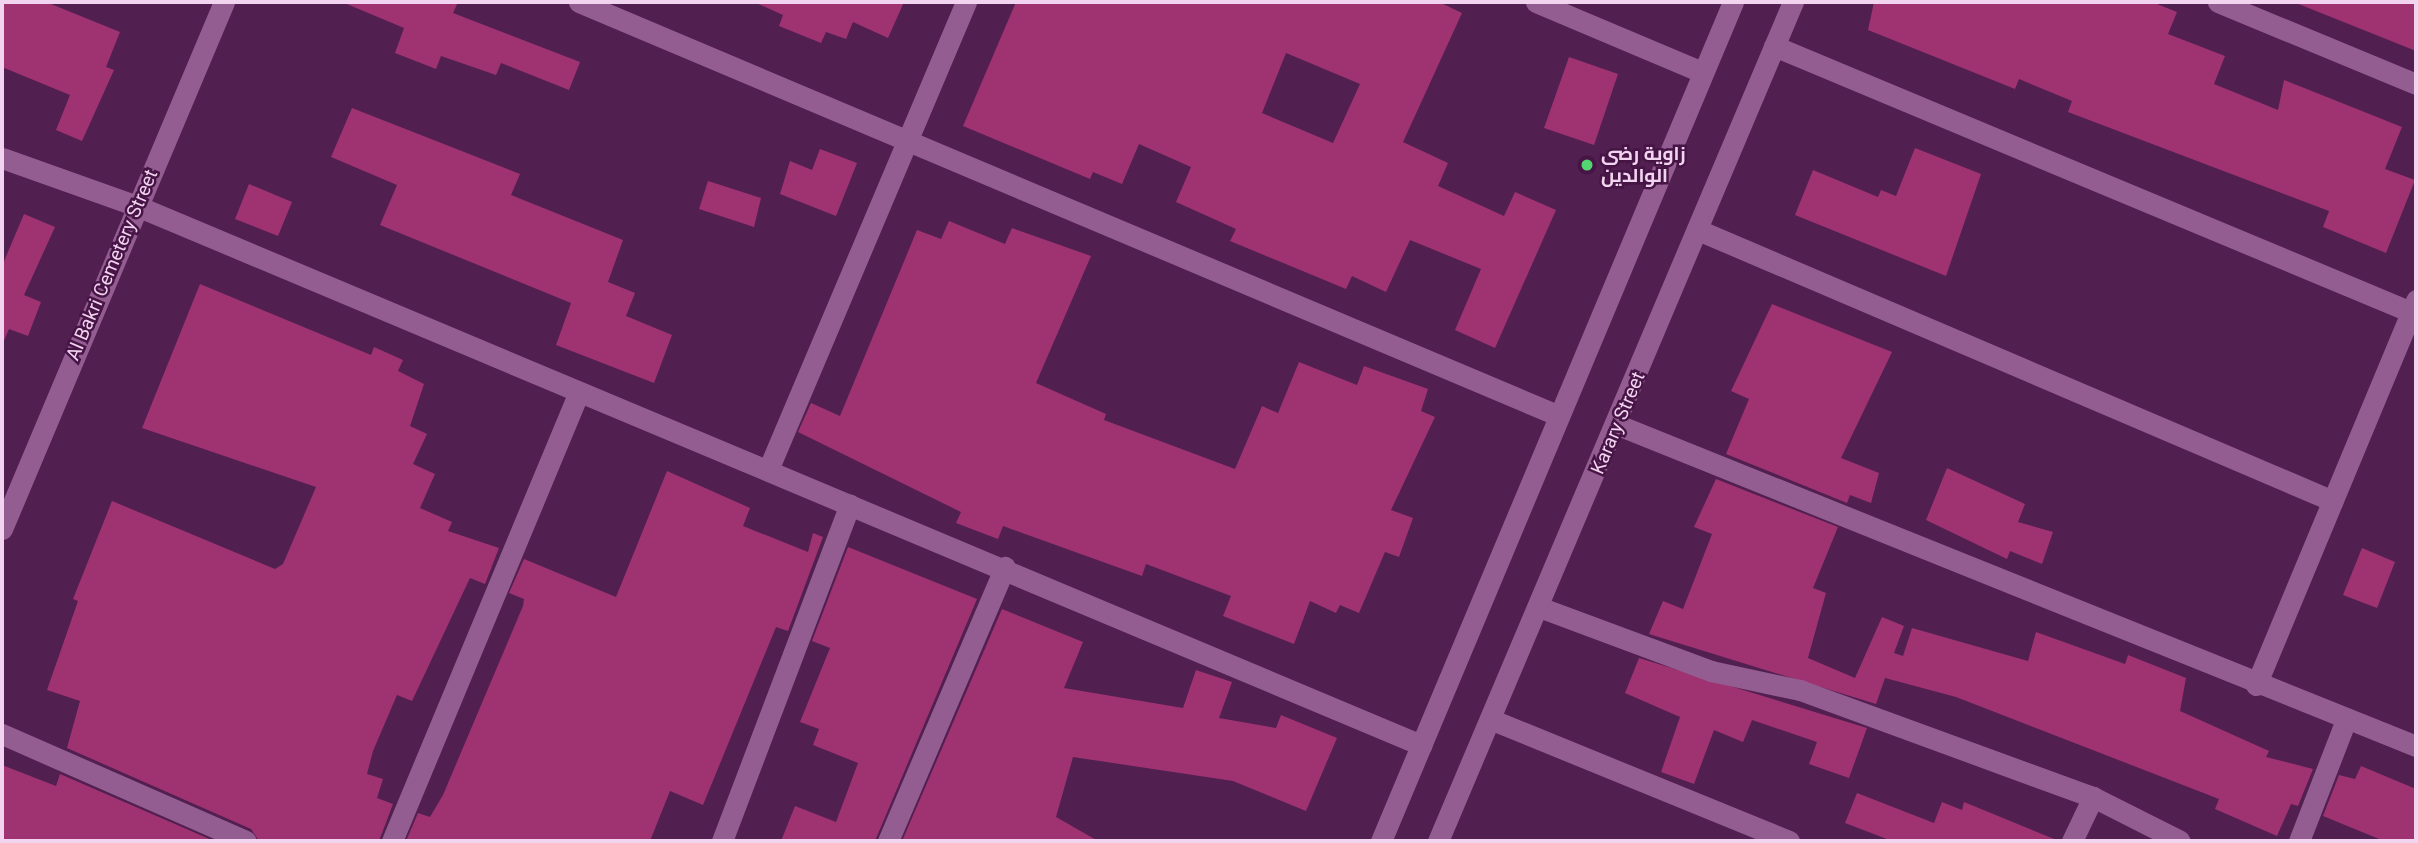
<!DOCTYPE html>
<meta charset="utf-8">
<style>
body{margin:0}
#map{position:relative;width:2418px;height:843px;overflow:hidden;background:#511f50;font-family:Roboto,Cairo,sans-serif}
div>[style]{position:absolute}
.building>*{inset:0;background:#9f3372}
.street>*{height:21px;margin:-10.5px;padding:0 10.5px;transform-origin:10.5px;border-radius:10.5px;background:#935d91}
.secondary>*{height:21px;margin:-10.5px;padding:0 10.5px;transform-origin:10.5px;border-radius:10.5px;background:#935d91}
.dots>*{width:19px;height:19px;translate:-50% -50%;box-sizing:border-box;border:4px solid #461445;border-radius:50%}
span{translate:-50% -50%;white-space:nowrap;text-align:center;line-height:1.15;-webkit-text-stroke:5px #461445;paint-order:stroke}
.poi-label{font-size:19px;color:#f3d4f0;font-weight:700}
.left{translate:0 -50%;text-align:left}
.street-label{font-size:19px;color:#f3d4f0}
.frame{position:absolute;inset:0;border:4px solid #f3d4f0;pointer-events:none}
</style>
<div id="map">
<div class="building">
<i style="clip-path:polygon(2px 2px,46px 2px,120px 32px,106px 67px,114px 70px,82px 141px,56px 130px,70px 95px,2px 67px)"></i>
<i style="clip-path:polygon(342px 2px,458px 2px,453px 13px,580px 62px,569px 90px,501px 63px,496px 75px,441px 56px,436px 69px,395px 53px,404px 28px)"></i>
<i style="clip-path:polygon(754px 2px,904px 2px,888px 38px,853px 22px,846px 39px,826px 32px,821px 43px,779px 26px,783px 15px)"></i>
<i style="clip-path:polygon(evenodd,1016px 2px,1439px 2px,1462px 13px,1403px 142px,1448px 163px,1438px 186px,1504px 216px,1515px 192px,1556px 210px,1495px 348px,1455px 330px,1481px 269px,1410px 240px,1386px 292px,1352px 276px,1346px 289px,1230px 241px,1236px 229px,1176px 202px,1191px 167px,1139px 144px,1122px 184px,1093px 172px,1090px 179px,963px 126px,1016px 2px,1286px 53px,1360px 84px,1333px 143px,1262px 113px,1286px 53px)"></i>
<i style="clip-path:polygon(1874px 2px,2152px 2px,2177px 12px,2168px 34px,2225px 56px,2214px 84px,2278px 110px,2284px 80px,2402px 127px,2385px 169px,2415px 180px,2386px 253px,2323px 227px,2329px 211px,2068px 112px,2072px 101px,2019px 79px,2015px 89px,1868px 30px)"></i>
<i style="clip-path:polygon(2416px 2px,2416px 51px,2296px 3px,2296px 2px)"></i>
<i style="clip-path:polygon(1569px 57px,1618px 74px,1594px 145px,1544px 128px)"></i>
<i style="clip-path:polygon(352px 108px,520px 174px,511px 195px,623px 240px,608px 282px,635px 293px,626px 316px,672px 335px,654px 383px,556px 345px,571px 303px,380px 225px,397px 185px,331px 157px)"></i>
<i style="clip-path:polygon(1915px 148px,1981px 174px,1946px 276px,1795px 215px,1813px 170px,1878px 197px,1881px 190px,1896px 196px)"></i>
<i style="clip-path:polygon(820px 149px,857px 163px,836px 216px,780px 194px,790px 161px,812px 170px)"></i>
<i style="clip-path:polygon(708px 181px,761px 198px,754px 227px,699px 209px)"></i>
<i style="clip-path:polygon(249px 184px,292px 202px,278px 236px,235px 219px)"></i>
<i style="clip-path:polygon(24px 214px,55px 227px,24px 295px,41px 302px,28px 336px,9px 329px,2px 345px,2px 266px)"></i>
<i style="clip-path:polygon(949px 221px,1005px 244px,1012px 228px,1091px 256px,1036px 383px,1106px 414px,1104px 420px,1235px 469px,1262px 406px,1278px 413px,1299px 362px,1357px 385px,1364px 366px,1428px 389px,1421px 411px,1435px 417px,1391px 510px,1413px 518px,1399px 557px,1385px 552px,1359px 613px,1340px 605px,1336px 613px,1310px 601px,1294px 644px,1223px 616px,1231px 596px,1146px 564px,1142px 576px,1003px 526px,998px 539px,956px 523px,961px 512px,798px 432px,811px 403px,840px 416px,917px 230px,941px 239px)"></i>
<i style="clip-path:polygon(200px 284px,371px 355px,374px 347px,403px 360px,398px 371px,424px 384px,410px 426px,427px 434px,413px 464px,435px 474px,420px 508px,452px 522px,448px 531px,499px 548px,485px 584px,470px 578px,412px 701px,397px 695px,373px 751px,367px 774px,383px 779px,377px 798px,393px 804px,379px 841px,259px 841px,251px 829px,67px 748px,80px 701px,47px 690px,78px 601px,73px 599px,112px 501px,275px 569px,283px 564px,316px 487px,142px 428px)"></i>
<i style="clip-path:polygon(1772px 304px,1892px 352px,1841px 458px,1879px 473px,1871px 503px,1850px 495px,1847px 503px,1726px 454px,1749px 399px,1731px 391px)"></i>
<i style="clip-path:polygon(1947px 468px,2025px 504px,2018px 522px,2053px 532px,2042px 564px,2010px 551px,2007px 559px,1926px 520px)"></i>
<i style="clip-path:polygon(667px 471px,750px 508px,743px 526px,808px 552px,813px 533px,823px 537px,788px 631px,776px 627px,703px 805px,670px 791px,650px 841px,406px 841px,418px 813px,430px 817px,443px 795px,523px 606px,524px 599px,509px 593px,524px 559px,616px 597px)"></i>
<i style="clip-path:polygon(1716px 479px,1838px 527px,1813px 588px,1826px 593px,1808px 658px,1855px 678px,1882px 617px,1904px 626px,1894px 653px,1903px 656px,1912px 628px,2028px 661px,2036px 632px,2125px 664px,2128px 655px,2186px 678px,2180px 711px,2269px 751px,2266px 757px,2313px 769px,2298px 806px,2291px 804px,2277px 836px,2215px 809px,2219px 799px,1956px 697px,1885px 678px,1876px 704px,1649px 634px,1663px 601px,1683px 609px,1712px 534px,1694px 527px)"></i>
<i style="clip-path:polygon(848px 547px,977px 599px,875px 841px,781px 841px,795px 806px,836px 822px,858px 763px,813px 745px,819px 729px,800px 722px,830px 648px,812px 641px)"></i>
<i style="clip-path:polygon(2362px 548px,2395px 562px,2377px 608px,2343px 595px)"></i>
<i style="clip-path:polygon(1002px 609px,1083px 642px,1064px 688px,1183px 708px,1196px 670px,1232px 682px,1219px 718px,1276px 728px,1281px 715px,1337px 738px,1306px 811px,1233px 781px,1073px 757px,1056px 817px,1098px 841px,902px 841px)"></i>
<i style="clip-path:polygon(1639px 658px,1867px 728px,1849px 778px,1809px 764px,1817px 742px,1752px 720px,1743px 742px,1714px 730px,1694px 784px,1661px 772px,1680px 717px,1625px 693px)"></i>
<i style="clip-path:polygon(2px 765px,56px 786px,60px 774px,214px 841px,2px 841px)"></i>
<i style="clip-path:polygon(2361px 766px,2416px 789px,2416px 841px,2384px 841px,2323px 816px,2339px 775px,2355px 779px)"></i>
<i style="clip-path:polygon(1857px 793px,1934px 823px,1942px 802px,1962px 810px,1964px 802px,2059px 841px,1892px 841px,1845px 823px)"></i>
</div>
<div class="street">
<i style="left:579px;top:2px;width:1062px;rotate:22.89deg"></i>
<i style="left:1536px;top:2px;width:180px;rotate:22.9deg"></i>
<i style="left:2218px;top:2px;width:214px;rotate:22.5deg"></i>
<i style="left:1774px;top:46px;width:690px;rotate:22.66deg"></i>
<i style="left:2px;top:158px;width:143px;rotate:19.6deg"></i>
<i style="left:137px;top:206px;width:1393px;rotate:22.77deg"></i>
<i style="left:1698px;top:230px;width:690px;rotate:23.11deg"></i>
<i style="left:1618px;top:425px;width:860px;rotate:21.91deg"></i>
<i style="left:768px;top:470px;width:508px;rotate:-67.07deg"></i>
<i style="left:1539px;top:607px;width:184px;rotate:20.4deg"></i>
<i style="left:1711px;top:671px;width:91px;rotate:12.1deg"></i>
<i style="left:1800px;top:690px;width:312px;rotate:20.1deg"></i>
<i style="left:2256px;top:685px;width:417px;rotate:-67.4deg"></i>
<i style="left:1490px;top:719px;width:323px;rotate:22.2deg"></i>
<i style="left:2px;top:734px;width:266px;rotate:23.7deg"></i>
<i style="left:392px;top:841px;width:484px;rotate:-67.4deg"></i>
<i style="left:722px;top:841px;width:360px;rotate:-69.2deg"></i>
<i style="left:888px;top:841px;width:298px;rotate:-66.9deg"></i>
<i style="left:2072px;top:841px;width:49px;rotate:-64.5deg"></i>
<i style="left:2093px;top:797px;width:97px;rotate:26.8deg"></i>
<i style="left:2299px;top:841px;width:130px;rotate:-68.8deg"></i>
</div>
<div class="secondary">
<i style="left:2px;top:529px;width:572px;rotate:-67.16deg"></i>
<i style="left:1381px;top:841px;width:910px;rotate:-67.24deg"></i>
<i style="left:1438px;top:841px;width:911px;rotate:-67.07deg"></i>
</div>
<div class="dots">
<i style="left:1587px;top:165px;background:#53d672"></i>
</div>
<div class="poi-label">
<span class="left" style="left:1601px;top:165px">زاوية رضى<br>الوالدين</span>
</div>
<div class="street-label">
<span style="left:112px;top:265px;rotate:-67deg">Al Bakri Cemetery Street</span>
<span style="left:1618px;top:423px;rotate:-67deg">Karary Street</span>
</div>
<div class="frame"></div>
</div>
